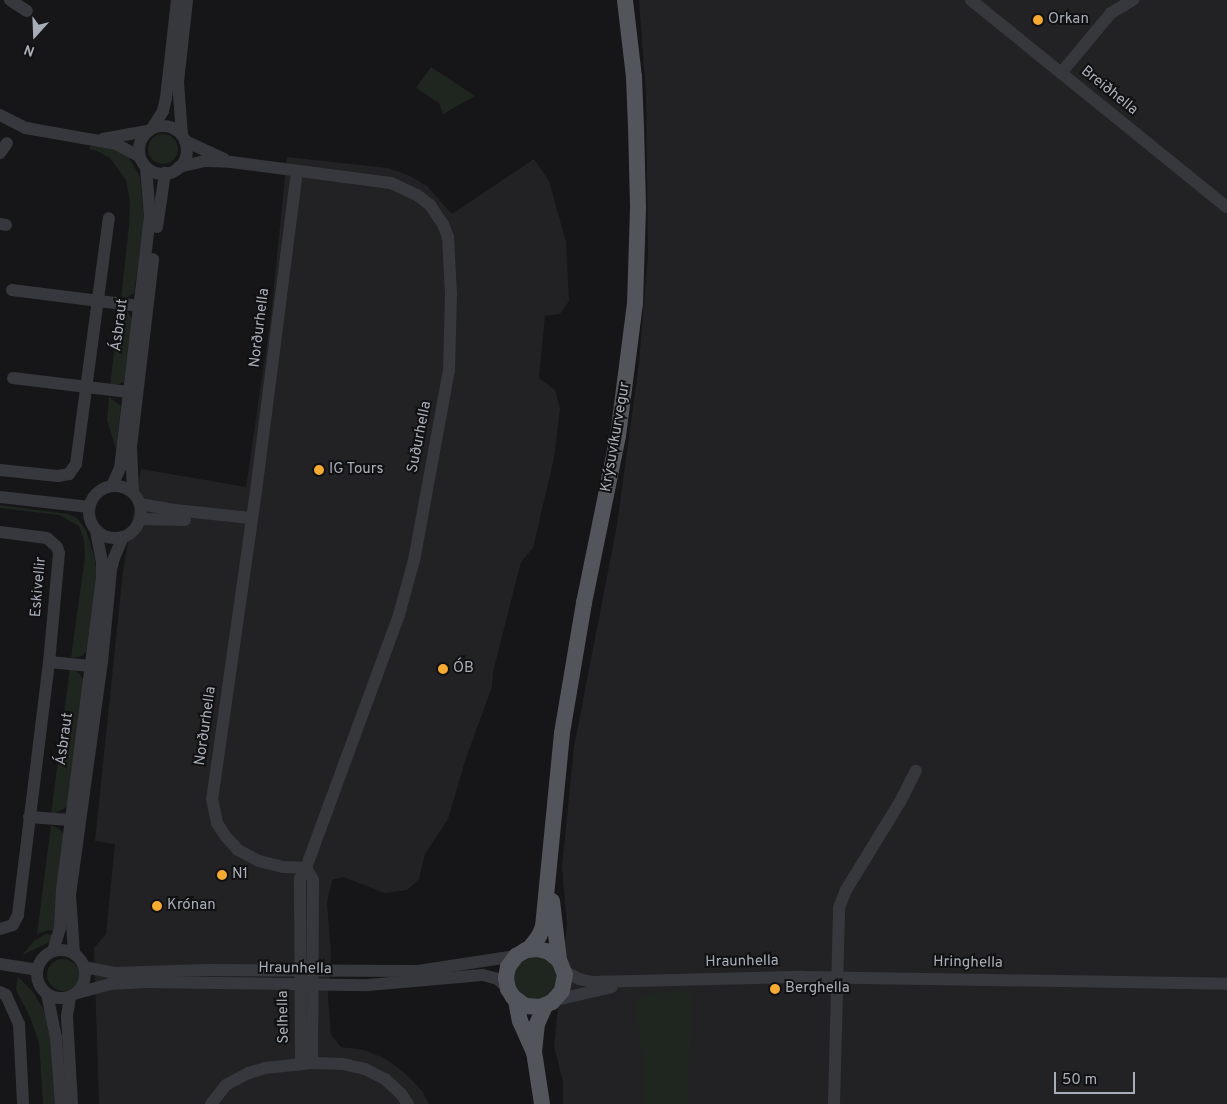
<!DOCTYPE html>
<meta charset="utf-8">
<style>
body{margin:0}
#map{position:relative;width:1227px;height:1104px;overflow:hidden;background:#161618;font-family:Overpass,sans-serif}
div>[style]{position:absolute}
.built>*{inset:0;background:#222225}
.green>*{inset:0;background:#1e261f}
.round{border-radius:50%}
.minor>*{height:12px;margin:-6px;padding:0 6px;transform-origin:6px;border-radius:6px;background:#37383d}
.minor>.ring{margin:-6px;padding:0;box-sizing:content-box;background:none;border:12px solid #37383d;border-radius:50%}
.major>*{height:16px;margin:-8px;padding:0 8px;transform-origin:8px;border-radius:8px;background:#53555c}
.dots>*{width:14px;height:14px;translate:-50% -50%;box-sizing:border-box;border:2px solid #111113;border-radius:50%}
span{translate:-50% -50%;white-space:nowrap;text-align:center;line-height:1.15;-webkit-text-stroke:4px #111113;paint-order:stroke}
.poi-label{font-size:15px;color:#a8aeb8}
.left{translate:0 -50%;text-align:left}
.street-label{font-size:15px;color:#a8aeb8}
.north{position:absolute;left:10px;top:10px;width:50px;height:50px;-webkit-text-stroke:4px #111113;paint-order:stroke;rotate:200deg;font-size:14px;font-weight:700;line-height:20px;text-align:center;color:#a8aeb8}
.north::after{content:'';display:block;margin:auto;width:18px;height:22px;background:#a8aeb8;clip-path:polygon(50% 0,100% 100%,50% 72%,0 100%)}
.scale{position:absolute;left:1054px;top:1072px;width:81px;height:22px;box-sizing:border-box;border:2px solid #a8aeb8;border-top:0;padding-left:6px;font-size:15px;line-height:18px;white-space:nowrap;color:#a8aeb8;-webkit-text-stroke:4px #111113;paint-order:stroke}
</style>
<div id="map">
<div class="built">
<i style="clip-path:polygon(639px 0,1227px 0,1227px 1104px,563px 1104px,563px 1082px,554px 1046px,567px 925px,562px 867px,574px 747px,617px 525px,639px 363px,648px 254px,646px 95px)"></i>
<i style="clip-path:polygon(287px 157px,388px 168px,408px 175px,427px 186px,452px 214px,534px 159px,549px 181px,566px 242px,569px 301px,560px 314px,545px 316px,539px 378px,555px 390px,560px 409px,554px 458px,533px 548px,521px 562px,493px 672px,492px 687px,466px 758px,448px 819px,425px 854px,419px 879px,407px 890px,385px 893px,343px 877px,332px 880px,327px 903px,331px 953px,328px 998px,331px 1035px,341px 1047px,364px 1050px,386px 1059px,407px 1075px,423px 1092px,429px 1104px,99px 1104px,94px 948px,106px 934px,115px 844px,95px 841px,123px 571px,141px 469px,246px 487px,271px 316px)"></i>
</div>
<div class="green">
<i style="clip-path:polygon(431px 67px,475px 96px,443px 114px,439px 103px,416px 88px)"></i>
<i class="round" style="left:148px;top:134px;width:30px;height:30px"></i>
<i style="clip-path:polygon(90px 146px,115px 149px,127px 154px,140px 177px,144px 221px,134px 293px,124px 299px,121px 299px,129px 226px,130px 202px,126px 180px,110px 158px,97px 151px,89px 149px)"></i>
<i style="clip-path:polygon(119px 308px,128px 312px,133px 320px,124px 382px,110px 387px)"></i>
<i style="clip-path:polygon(109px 397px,121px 406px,116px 449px,107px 420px)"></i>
<i style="clip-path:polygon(0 505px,68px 514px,77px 518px,86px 530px,95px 559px,97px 578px,87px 651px,82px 656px,71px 658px,85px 556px,84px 540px,79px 526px,59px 515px,0 508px)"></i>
<i style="clip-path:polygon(70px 668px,79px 673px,84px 681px,68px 804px,65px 808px,54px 814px,51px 814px)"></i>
<i style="clip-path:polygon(51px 825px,58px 828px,64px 834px,55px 931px,49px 930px,37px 934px)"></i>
<i style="clip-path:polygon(46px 934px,54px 935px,48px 943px,22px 955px,35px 940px)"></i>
<i class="round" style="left:513px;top:956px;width:44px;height:44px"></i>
<i class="round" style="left:47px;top:959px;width:32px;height:32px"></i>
<i style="clip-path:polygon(18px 977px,33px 992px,48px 1017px,58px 1104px,43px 1104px,39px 1042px,30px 1017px,16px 990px)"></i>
<i style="clip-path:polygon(680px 991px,692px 995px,688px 1104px,645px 1104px,645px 1071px,634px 1003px,647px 994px)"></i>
</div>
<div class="minor">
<i style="left:10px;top:0;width:20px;rotate:33deg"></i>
<i style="left:971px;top:0;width:329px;rotate:39deg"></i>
<i style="left:1061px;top:73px;width:78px;rotate:-50.2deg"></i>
<i style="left:1111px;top:13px;width:26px;rotate:-31deg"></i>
<i style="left:0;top:115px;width:29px;rotate:27deg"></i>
<i style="left:26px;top:128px;width:91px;rotate:10.1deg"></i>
<i style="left:116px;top:144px;width:26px;rotate:28deg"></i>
<i class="ring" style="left:139px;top:126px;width:36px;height:36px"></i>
<i style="left:153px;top:127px;width:19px;rotate:-58deg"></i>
<i style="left:163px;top:111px;width:13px;rotate:-77deg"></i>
<i style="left:166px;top:98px;width:99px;rotate:-83.6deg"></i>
<i style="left:182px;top:135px;width:53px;rotate:-94.3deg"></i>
<i style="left:178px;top:82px;width:82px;rotate:-83.7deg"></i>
<i style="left:103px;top:139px;width:45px;rotate:-10.3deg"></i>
<i style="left:185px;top:141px;width:43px;rotate:24.8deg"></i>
<i style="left:0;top:153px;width:12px;rotate:-55deg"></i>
<i style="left:179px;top:167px;width:28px;rotate:-13deg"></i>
<i style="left:206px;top:161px;width:25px;rotate:2deg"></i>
<i style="left:231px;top:162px;width:161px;rotate:7.5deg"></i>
<i style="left:391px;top:183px;width:29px;rotate:25deg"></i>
<i style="left:417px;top:195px;width:16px;rotate:38deg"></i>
<i style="left:430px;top:205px;width:23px;rotate:56deg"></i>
<i style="left:443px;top:224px;width:14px;rotate:69deg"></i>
<i style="left:448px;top:237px;width:57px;rotate:87deg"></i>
<i style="left:451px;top:294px;width:76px;rotate:91.5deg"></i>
<i style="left:449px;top:370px;width:193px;rotate:100.4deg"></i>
<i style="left:414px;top:560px;width:57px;rotate:105.3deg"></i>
<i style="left:399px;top:615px;width:270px;rotate:110.2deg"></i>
<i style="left:306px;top:868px;width:13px;rotate:119deg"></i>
<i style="left:300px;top:879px;width:185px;rotate:89.7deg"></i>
<i style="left:297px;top:171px;width:323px;rotate:97.3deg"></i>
<i style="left:256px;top:491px;width:311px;rotate:98.1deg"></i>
<i style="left:212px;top:799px;width:25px;rotate:78deg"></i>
<i style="left:217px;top:823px;width:17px;rotate:57deg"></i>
<i style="left:226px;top:837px;width:18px;rotate:47deg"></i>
<i style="left:238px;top:850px;width:24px;rotate:28deg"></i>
<i style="left:259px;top:861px;width:25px;rotate:14deg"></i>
<i style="left:283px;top:867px;width:23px;rotate:2deg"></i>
<i style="left:0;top:224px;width:6px;rotate:9deg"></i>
<i style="left:157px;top:227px;width:55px;rotate:-81.6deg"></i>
<i style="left:12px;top:290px;width:128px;rotate:7.2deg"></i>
<i style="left:13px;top:378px;width:116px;rotate:6.9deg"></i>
<i style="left:0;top:470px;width:58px;rotate:5.9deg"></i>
<i style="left:58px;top:476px;width:11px;rotate:-10deg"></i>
<i style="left:69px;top:474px;width:12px;rotate:-55deg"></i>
<i style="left:76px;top:464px;width:248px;rotate:-82.4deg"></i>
<i class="ring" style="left:89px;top:486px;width:40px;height:40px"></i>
<i style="left:112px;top:486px;width:20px;rotate:-66deg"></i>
<i style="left:120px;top:468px;width:253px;rotate:-83.2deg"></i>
<i style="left:150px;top:217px;width:50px;rotate:-94.6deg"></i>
<i style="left:133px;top:492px;width:45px;rotate:-92.5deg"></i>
<i style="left:131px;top:447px;width:189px;rotate:-83.3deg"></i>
<i style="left:0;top:497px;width:90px;rotate:6.4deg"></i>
<i style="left:140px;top:504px;width:36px;rotate:10deg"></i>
<i style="left:175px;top:510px;width:76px;rotate:6deg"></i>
<i style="left:141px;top:519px;width:44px;rotate:1.3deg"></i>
<i style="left:0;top:532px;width:47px;rotate:7.3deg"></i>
<i style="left:47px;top:538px;width:13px;rotate:42deg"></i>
<i style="left:57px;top:547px;width:6px;rotate:72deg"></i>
<i style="left:59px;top:553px;width:109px;rotate:95.2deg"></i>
<i style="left:49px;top:662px;width:255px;rotate:97deg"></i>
<i style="left:18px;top:915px;width:11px;rotate:117deg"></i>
<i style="left:13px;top:925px;width:14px;rotate:163deg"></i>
<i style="left:49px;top:662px;width:42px;rotate:5.4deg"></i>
<i style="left:29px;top:817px;width:41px;rotate:4.2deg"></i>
<i style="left:306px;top:868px;width:14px;rotate:60deg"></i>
<i style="left:313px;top:880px;width:183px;rotate:90.3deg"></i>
<i class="ring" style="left:37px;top:950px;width:36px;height:36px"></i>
<i style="left:53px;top:951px;width:24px;rotate:-73deg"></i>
<i style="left:60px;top:928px;width:38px;rotate:-87deg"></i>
<i style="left:62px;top:890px;width:314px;rotate:-82.7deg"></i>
<i style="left:102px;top:579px;width:17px;rotate:-90deg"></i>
<i style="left:102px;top:562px;width:32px;rotate:-101deg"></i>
<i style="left:74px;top:953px;width:58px;rotate:-93.9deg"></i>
<i style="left:70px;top:895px;width:235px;rotate:-82.2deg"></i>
<i style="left:102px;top:662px;width:92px;rotate:-84.4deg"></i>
<i style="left:111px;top:570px;width:12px;rotate:-76deg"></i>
<i style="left:114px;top:558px;width:23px;rotate:-67deg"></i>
<i style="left:0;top:964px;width:37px;rotate:9deg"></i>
<i style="left:84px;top:967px;width:31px;rotate:11deg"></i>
<i style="left:114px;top:973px;width:92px;rotate:-1.9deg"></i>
<i style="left:206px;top:970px;width:212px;rotate:0.3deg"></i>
<i style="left:418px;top:971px;width:99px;rotate:-8.7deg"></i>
<i style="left:564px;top:971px;width:17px;rotate:28deg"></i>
<i style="left:579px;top:979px;width:13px;rotate:13deg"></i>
<i style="left:592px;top:982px;width:210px;rotate:-1.4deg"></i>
<i style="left:802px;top:977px;width:425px;rotate:0.9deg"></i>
<i style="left:0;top:992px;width:7px;rotate:27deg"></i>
<i style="left:6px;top:995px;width:32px;rotate:66deg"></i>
<i style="left:19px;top:1024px;width:80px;rotate:87.1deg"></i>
<i style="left:77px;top:993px;width:34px;rotate:-15deg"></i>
<i style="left:110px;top:984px;width:33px;rotate:-3deg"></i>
<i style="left:143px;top:982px;width:225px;rotate:0.8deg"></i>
<i style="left:368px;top:985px;width:115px;rotate:-5deg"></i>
<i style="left:483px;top:975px;width:16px;rotate:15deg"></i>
<i style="left:498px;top:979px;width:14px;rotate:45deg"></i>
<i style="left:47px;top:994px;width:45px;rotate:78.4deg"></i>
<i style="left:56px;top:1038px;width:66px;rotate:85.7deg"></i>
<i style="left:70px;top:997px;width:20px;rotate:99deg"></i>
<i style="left:67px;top:1017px;width:87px;rotate:86.7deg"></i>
<i style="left:556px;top:1000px;width:57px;rotate:-13.1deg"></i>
<i style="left:211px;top:1104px;width:24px;rotate:-52deg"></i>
<i style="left:226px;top:1085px;width:26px;rotate:-28deg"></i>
<i style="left:249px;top:1073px;width:17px;rotate:-17deg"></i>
<i style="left:265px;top:1068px;width:47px;rotate:-6.1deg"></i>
<i style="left:312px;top:1063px;width:31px;rotate:2deg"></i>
<i style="left:343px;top:1064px;width:23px;rotate:13deg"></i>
<i style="left:365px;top:1069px;width:22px;rotate:27deg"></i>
<i style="left:385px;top:1079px;width:22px;rotate:43deg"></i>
<i style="left:401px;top:1094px;width:12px;rotate:55deg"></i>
<i style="left:834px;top:1104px;width:196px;rotate:-88.5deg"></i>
<i style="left:839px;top:908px;width:19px;rotate:-69deg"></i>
<i style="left:846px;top:890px;width:103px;rotate:-58.5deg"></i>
<i style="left:900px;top:802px;width:35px;rotate:-63deg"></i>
</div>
<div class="major">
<i style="left:552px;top:901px;width:59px;rotate:83.2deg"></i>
<i style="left:559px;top:960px;width:16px;rotate:68deg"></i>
<i style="left:565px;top:975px;width:16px;rotate:101deg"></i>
<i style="left:562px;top:991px;width:15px;rotate:132deg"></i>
<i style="left:552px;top:1002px;width:13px;rotate:157deg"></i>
<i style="left:540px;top:1007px;width:15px;rotate:-176deg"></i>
<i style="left:525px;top:1006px;width:15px;rotate:-143deg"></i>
<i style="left:513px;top:997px;width:9px;rotate:-122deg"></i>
<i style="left:508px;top:989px;width:11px;rotate:-100deg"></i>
<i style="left:506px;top:978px;width:11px;rotate:-80deg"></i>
<i style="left:508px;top:967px;width:14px;rotate:-54deg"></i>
<i style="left:516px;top:956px;width:12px;rotate:-31deg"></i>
<i style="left:526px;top:950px;width:12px;rotate:-5deg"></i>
<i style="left:538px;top:949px;width:11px;rotate:15deg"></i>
<i style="left:549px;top:952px;width:13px;rotate:39deg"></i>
<i style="left:529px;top:949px;width:16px;rotate:-52deg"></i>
<i style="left:539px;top:936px;width:10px;rotate:-66deg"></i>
<i style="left:543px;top:927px;width:195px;rotate:-84.4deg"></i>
<i style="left:562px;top:733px;width:132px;rotate:-80.4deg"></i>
<i style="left:584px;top:603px;width:170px;rotate:-78.5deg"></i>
<i style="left:618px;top:436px;width:133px;rotate:-82.7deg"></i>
<i style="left:635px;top:304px;width:97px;rotate:-88.2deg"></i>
<i style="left:638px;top:207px;width:80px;rotate:-91.4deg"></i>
<i style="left:636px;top:127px;width:50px;rotate:-92.3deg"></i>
<i style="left:634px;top:77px;width:78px;rotate:-96.7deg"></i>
<i style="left:516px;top:1001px;width:20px;rotate:79deg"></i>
<i style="left:520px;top:1021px;width:34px;rotate:66deg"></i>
<i style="left:542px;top:1104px;width:53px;rotate:-98.7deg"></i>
<i style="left:534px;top:1052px;width:28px;rotate:-84deg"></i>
<i style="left:537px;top:1024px;width:20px;rotate:-66deg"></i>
</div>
<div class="dots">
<i style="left:1038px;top:20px;background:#f5aa31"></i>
<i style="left:319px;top:470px;background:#f5aa31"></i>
<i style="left:443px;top:669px;background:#f5aa31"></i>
<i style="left:222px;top:875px;background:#f5aa31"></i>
<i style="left:157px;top:906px;background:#f5aa31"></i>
<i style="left:775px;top:989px;background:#f5aa31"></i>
</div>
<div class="poi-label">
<span class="left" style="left:1048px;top:20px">Orkan</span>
<span class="left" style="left:329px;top:470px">IG Tours</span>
<span class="left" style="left:453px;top:669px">ÓB</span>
<span class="left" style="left:232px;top:875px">N1</span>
<span class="left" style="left:167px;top:906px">Krónan</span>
<span class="left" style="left:785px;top:989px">Berghella</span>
</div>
<div class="street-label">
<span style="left:1109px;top:91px;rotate:39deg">Breiðhella</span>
<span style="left:120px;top:325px;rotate:-83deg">Ásbraut</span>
<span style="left:260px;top:328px;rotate:-83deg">Norðurhella</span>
<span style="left:420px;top:437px;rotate:-79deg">Suðurhella</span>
<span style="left:616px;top:437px;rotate:-80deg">Krýsuvíkurvegur</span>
<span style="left:39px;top:587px;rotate:-85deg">Eskivellir</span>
<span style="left:206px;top:726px;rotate:-82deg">Norðurhella</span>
<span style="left:65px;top:739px;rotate:-82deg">Ásbraut</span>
<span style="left:742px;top:962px;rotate:-1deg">Hraunhella</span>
<span style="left:968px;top:963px;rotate:1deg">Hringhella</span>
<span style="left:295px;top:969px;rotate:1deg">Hraunhella</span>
<span style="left:284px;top:1017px;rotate:-91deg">Selhella</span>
</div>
<div class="north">N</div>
<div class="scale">50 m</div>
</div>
